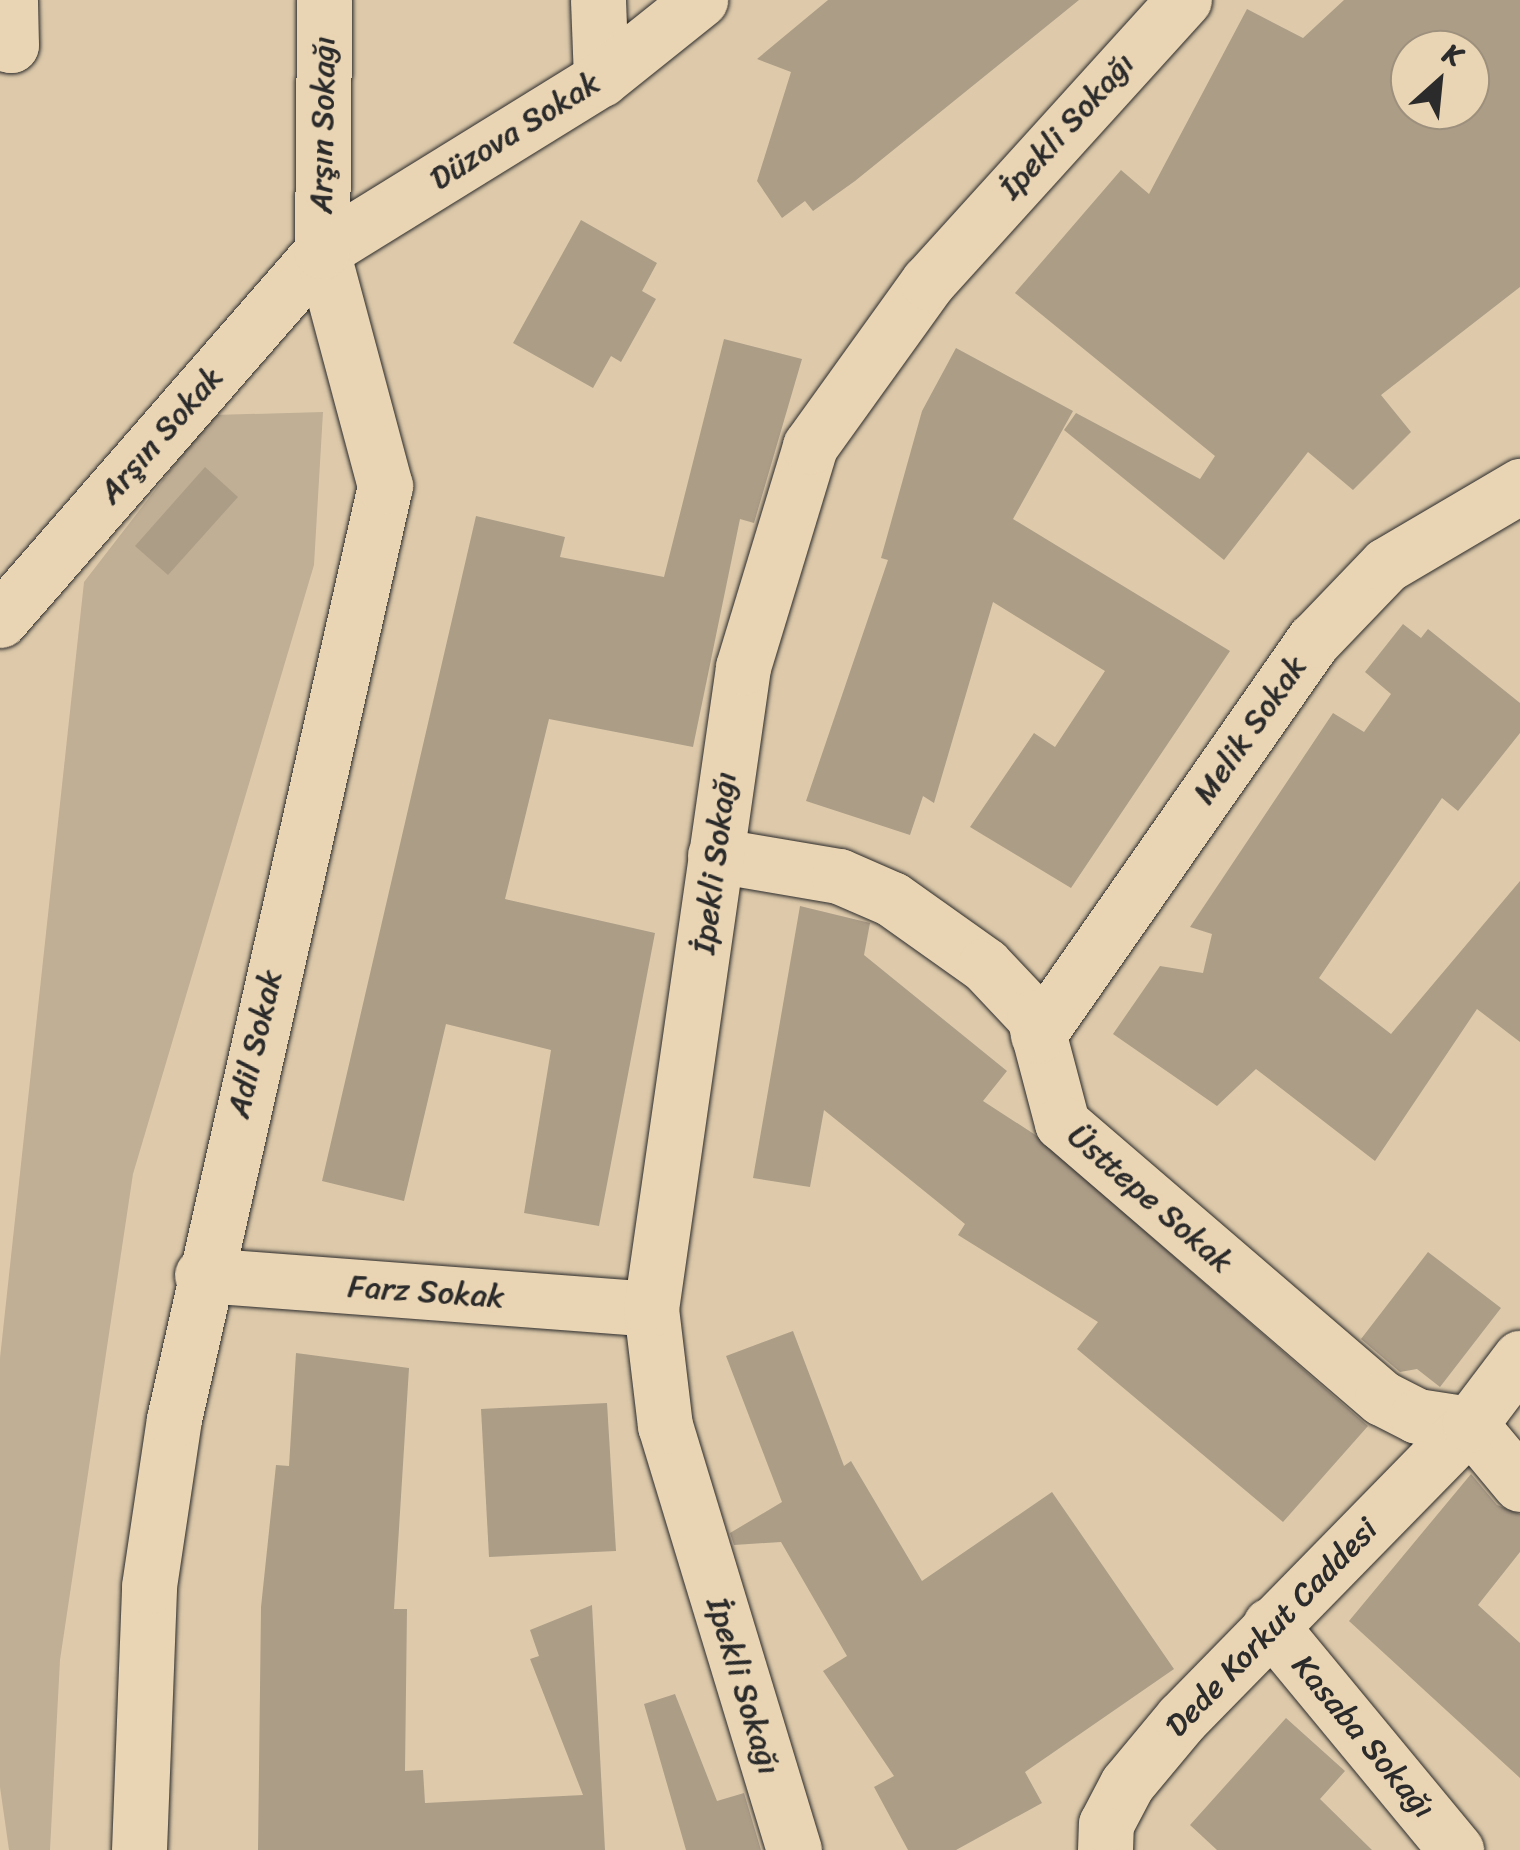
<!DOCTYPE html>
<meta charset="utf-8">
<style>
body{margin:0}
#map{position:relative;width:1520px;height:1850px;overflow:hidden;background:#decaab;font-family:Sriracha,sans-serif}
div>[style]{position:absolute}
.green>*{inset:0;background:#c0af95}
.building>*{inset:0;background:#ac9d87}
.roads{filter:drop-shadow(0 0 2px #2b2b2b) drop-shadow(0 0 2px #2b2b2b)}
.minor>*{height:55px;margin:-27.5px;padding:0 27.5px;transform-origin:27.5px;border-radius:27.5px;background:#e9d4b3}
span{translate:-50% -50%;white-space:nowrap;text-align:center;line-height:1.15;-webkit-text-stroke:9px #e9d4b3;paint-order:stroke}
.street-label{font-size:32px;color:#2b2b2b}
.north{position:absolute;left:1390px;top:30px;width:100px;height:100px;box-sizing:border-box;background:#e9d4b3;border:2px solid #9d907d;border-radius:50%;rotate:27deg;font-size:28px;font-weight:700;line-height:40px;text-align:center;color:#2b2b2b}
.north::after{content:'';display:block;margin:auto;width:35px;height:45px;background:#2b2b2b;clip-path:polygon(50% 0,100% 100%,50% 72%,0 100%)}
</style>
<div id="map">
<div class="green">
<i style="clip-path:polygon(323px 412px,314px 565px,133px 1174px,60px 1660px,50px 1850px,9px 1850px,0 1787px,0 1358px,84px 582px,213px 415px)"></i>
</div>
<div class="building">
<i style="clip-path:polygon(828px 0,1079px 0,855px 181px,813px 211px,805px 201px,782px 218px,757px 181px,791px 72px,757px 59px)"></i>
<i style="clip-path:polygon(evenodd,1344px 0,1520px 0,1520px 287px,1381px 395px,1411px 432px,1353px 490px,1308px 452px,1224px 560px,1064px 430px,1076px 413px,1200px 479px,1215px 456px,1015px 293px,1121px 170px,1149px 194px,1247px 9px,1303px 38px,1344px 0,1410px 50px,1470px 50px,1470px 110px,1410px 110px,1410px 50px)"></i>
<i style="clip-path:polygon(581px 220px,657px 263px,642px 291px,656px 299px,621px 362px,611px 356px,593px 388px,513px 343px)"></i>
<i style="clip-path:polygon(724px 339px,802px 359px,754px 523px,740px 519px,693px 747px,549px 719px,505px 899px,655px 933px,599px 1226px,524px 1213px,551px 1050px,446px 1024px,404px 1201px,322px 1181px,476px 516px,565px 537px,560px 557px,664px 577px)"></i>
<i style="clip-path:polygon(956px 348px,1073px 411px,1013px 519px,1230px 651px,1071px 888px,970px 827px,1034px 733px,1055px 747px,1105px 671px,993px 602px,934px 803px,923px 796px,910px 835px,806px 801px,888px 560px,881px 558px,922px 411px)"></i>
<i style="clip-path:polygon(205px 467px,238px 497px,168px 575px,135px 546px)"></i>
<i style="clip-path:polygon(1403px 624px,1421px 638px,1428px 629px,1520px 703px,1520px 733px,1458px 811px,1442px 798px,1319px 978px,1391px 1034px,1520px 881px,1520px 1042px,1477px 1009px,1375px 1161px,1256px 1069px,1217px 1106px,1113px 1034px,1160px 966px,1203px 973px,1212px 934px,1190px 927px,1333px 713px,1364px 732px,1391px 694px,1365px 672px)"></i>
<i style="clip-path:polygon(800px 906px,870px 923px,864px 955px,1007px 1071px,983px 1101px,1034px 1134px,1368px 1426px,1283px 1522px,1077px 1349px,1098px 1322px,958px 1235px,965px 1224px,824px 1110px,810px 1187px,753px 1178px)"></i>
<i style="clip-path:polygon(1428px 1252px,1501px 1308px,1440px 1387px,1417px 1369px,1400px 1372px,1361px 1339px)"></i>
<i style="clip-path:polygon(793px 1331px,844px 1466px,851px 1461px,922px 1581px,1052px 1492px,1174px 1669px,1025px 1772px,1042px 1803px,956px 1850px,908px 1850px,874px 1787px,894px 1776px,823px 1671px,847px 1656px,781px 1542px,734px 1545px,730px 1533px,782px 1502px,726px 1356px)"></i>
<i style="clip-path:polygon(296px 1353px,409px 1368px,394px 1609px,407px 1609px,405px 1771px,423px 1770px,425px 1803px,583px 1795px,530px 1659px,539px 1656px,530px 1630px,592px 1605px,605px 1850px,258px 1850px,261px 1607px,276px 1465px,289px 1466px)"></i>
<i style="clip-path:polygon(607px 1403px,616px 1551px,489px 1557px,481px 1409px)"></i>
<i style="clip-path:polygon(1471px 1474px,1497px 1505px,1520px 1514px,1520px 1552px,1478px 1605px,1520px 1643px,1520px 1778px,1349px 1621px)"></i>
<i style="clip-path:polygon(675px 1694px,717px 1801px,744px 1793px,761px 1850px,686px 1850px,644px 1704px)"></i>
<i style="clip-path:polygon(1286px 1718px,1345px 1771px,1320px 1799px,1372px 1850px,1217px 1850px,1190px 1825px)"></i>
</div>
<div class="roads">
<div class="minor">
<i style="left:598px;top:0;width:79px;rotate:87.8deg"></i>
<i style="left:0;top:43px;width:11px;rotate:10deg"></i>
<i style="left:11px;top:45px;width:45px;rotate:-91.3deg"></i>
<i style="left:0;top:620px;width:490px;rotate:-48.9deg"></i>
<i style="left:322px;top:251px;width:328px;rotate:-31.7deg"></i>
<i style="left:601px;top:79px;width:127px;rotate:-38.6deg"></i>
<i style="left:715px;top:855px;width:126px;rotate:9.6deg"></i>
<i style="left:839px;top:876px;width:58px;rotate:23.5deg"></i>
<i style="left:892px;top:899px;width:114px;rotate:35.4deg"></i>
<i style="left:985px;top:965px;width:71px;rotate:46.7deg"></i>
<i style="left:1034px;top:1017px;width:110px;rotate:75.2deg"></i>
<i style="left:1062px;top:1123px;width:422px;rotate:40.7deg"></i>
<i style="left:1382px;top:1398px;width:39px;rotate:27deg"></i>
<i style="left:1417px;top:1416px;width:54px;rotate:8.6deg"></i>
<i style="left:1470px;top:1424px;width:78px;rotate:50.2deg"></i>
<i style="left:1038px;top:1035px;width:482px;rotate:-55.1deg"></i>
<i style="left:1314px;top:640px;width:104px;rotate:-46.2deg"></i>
<i style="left:1386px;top:565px;width:156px;rotate:-30.5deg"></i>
<i style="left:202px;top:1275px;width:450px;rotate:4.3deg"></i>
<i style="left:1270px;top:1625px;width:292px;rotate:50.4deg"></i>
<i style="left:139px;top:1850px;width:264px;rotate:-87.8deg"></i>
<i style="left:149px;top:1586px;width:169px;rotate:-81.5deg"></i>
<i style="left:174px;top:1419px;width:957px;rotate:-77.26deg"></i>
<i style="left:385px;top:486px;width:243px;rotate:-105deg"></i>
<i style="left:322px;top:251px;width:251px;rotate:-89.5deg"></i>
<i style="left:794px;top:1850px;width:443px;rotate:-106.9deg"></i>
<i style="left:665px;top:1426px;width:118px;rotate:-96.8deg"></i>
<i style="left:651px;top:1309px;width:649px;rotate:-81.84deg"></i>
<i style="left:743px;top:667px;width:231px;rotate:-73.1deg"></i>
<i style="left:810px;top:446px;width:202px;rotate:-54.3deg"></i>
<i style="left:928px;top:282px;width:381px;rotate:-47.8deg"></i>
<i style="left:1105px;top:1850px;width:26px;rotate:-88deg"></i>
<i style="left:1106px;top:1824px;width:45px;rotate:-62.3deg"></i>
<i style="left:1127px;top:1784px;width:86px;rotate:-50.2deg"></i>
<i style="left:1182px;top:1718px;width:412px;rotate:-45.6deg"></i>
<i style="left:1470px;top:1424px;width:83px;rotate:-52.9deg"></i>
</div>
</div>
<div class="street-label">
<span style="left:323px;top:125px;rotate:-89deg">Arşın Sokağı</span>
<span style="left:1067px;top:126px;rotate:-48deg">İpekli Sokağı</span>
<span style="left:515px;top:131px;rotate:-32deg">Düzova Sokak</span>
<span style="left:161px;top:435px;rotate:-49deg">Arşın Sokak</span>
<span style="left:1250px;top:730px;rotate:-55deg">Melik Sokak</span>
<span style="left:715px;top:863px;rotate:-83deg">İpekli Sokağı</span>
<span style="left:255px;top:1044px;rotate:-77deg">Adil Sokak</span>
<span style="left:1150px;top:1199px;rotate:41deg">Üsttepe Sokak</span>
<span style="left:426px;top:1292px;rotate:4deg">Farz Sokak</span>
<span style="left:1272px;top:1628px;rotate:-46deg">Dede Korkut Caddesi</span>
<span style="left:743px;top:1686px;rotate:73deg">İpekli Sokağı</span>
<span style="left:1363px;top:1737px;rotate:50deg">Kasaba Sokağı</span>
</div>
<div class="north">K</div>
</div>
